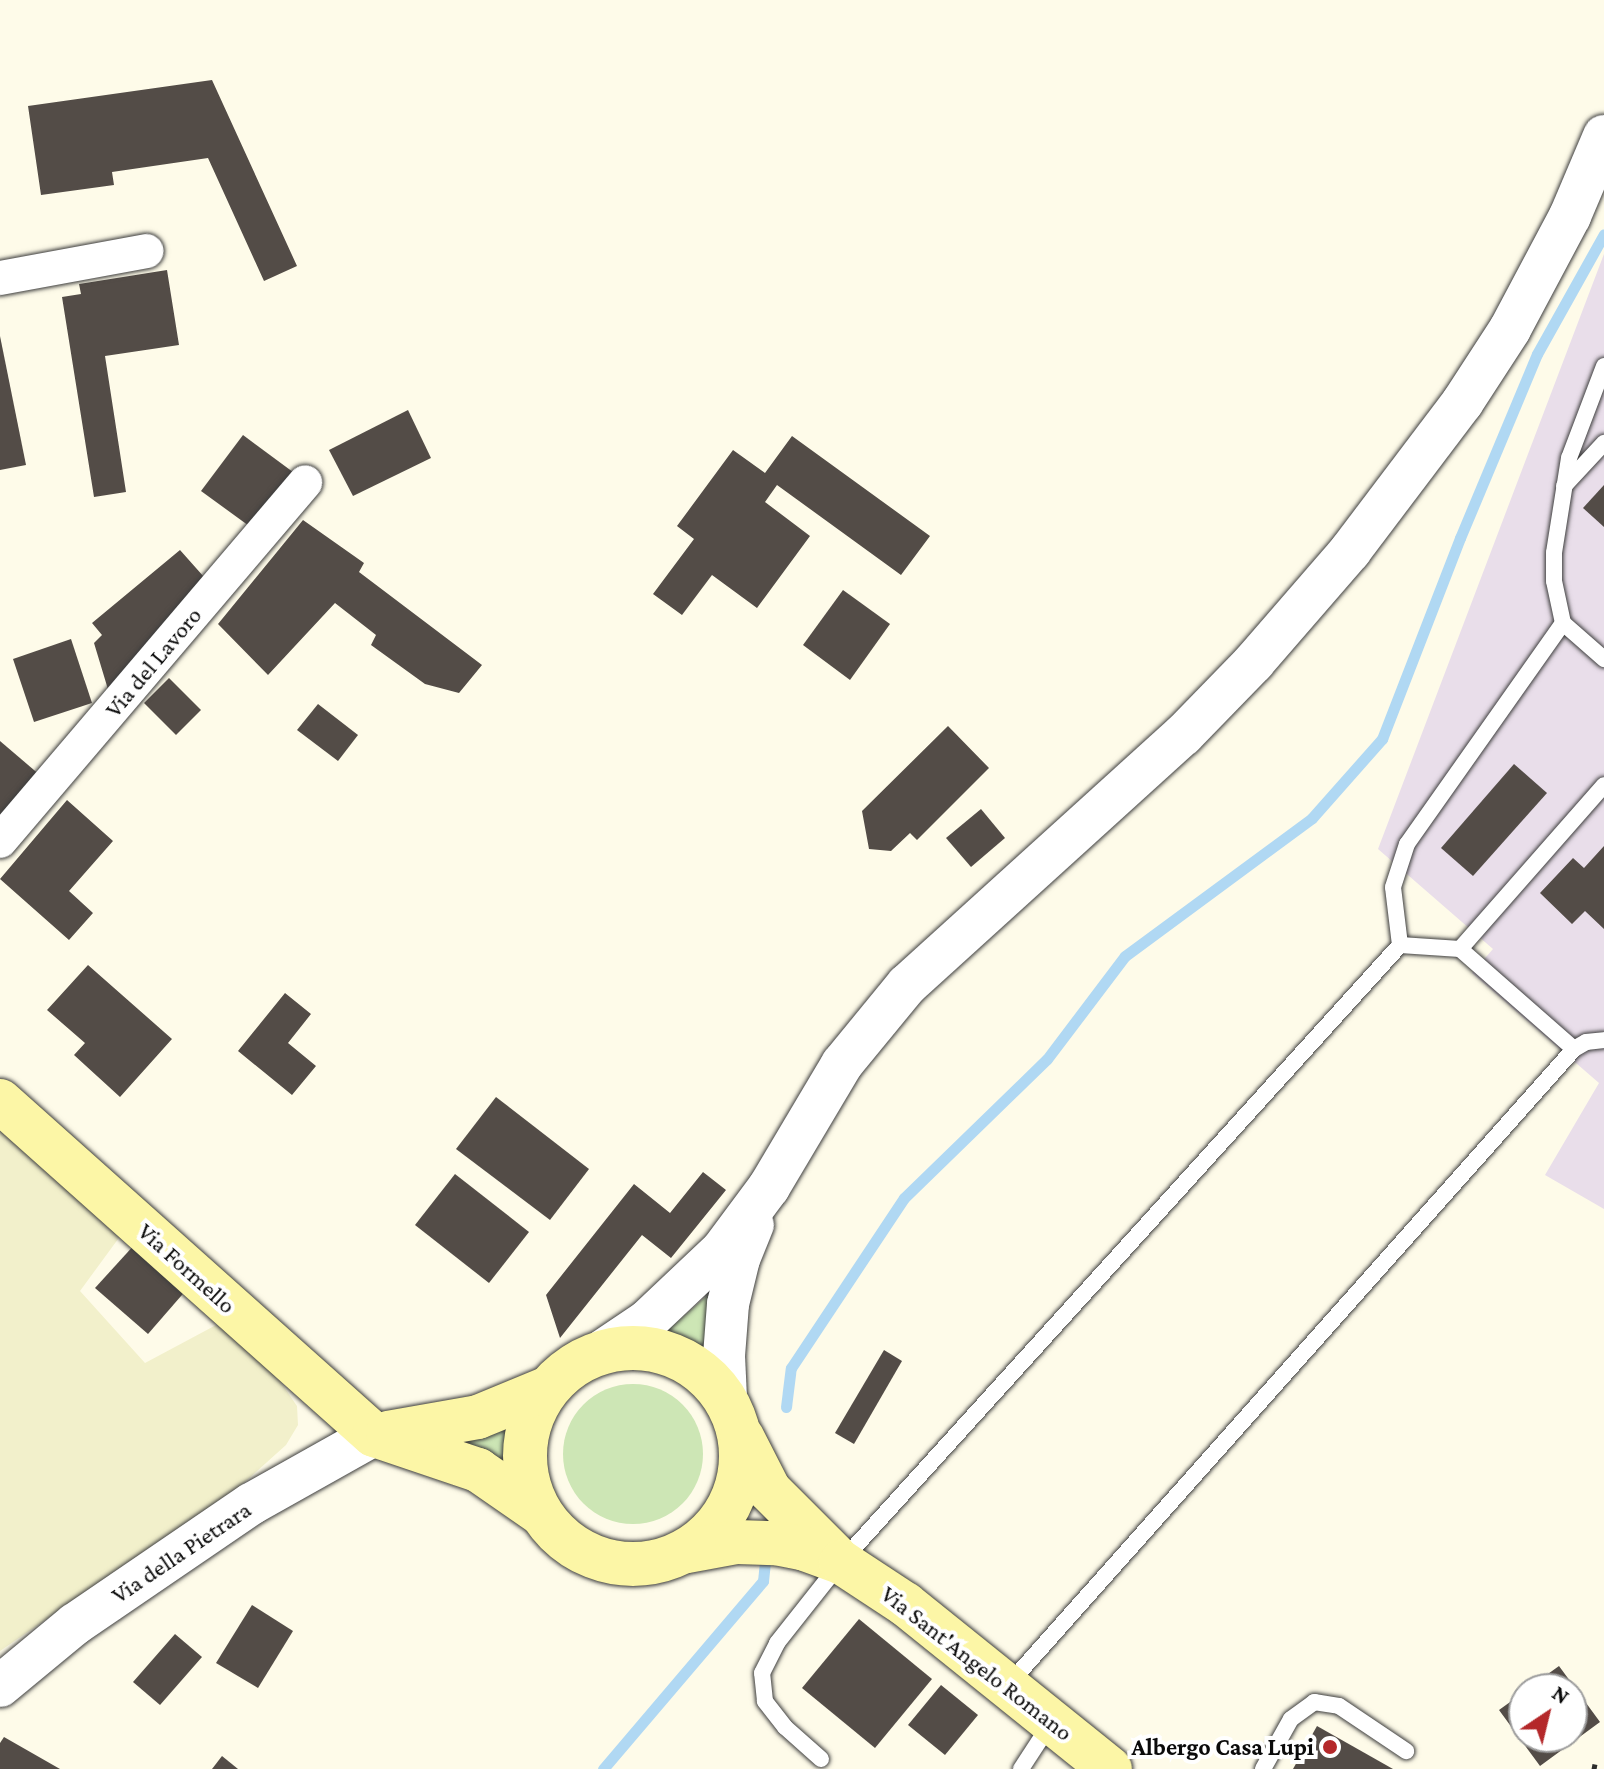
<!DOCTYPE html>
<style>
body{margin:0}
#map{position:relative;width:1604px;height:1769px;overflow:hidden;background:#fefbe9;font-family:"Crimson Pro",serif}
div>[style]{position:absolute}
.industrial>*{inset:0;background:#e9deea}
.farmland>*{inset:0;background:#f2f0cb}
.green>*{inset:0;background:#cde6b5}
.round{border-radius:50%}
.stream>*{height:11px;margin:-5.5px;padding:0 5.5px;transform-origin:5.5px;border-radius:5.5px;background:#b0d8f3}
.building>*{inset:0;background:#534c47}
.path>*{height:5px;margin-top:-2.5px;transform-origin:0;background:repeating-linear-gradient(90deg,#2c2c2c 0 8px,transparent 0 12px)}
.roads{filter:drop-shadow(0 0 2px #3d3d3d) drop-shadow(0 0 2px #3d3d3d)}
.service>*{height:16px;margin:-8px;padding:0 8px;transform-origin:8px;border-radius:8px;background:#fff}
.minor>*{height:34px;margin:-17px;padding:0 17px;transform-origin:17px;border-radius:17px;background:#fff}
.tertiary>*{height:42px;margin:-21px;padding:0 21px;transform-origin:21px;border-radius:21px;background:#fff}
.secondary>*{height:44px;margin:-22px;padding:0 22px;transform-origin:22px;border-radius:22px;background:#fcf6a6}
.secondary>.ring{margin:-22px;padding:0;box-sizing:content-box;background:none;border:44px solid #fcf6a6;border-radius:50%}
.dots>*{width:22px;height:22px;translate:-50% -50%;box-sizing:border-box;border:4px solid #fff;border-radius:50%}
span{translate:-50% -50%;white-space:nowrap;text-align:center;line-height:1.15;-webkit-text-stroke:8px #fff;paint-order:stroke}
.street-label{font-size:24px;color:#0a0a0a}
.poi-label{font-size:24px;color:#0a0a0a;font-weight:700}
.right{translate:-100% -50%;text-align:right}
.north{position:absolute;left:1508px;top:1673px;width:80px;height:80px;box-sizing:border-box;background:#fff;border:2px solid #9d9d9d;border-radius:50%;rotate:35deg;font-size:22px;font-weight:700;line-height:32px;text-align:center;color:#0a0a0a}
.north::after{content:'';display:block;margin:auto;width:28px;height:36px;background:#b4282a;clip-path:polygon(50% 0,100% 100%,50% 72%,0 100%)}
</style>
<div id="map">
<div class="industrial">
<i style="clip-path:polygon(1604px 254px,1604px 1209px,1545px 1175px,1599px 1083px,1472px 973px,1493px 949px,1378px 849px)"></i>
</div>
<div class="farmland">
<i style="clip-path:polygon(0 1127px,121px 1235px,80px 1291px,145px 1363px,218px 1324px,269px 1365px,297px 1406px,298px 1425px,286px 1445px,237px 1489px,0 1651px)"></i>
</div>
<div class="green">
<i style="clip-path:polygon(711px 1292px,704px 1347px,668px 1330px)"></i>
<i class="round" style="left:563px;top:1384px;width:140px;height:140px"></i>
<i style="clip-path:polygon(510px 1429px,507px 1463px,454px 1443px)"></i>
</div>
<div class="stream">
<i style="left:786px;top:1407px;width:39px;rotate:-83deg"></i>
<i style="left:791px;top:1368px;width:204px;rotate:-56.4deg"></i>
<i style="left:904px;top:1198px;width:199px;rotate:-44.2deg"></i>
<i style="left:1047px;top:1059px;width:129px;rotate:-52.9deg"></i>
<i style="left:1125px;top:956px;width:232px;rotate:-36.4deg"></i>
<i style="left:1312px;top:818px;width:106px;rotate:-48.5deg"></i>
<i style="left:1382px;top:739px;width:216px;rotate:-68.8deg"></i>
<i style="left:1460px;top:538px;width:199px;rotate:-67.3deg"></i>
<i style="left:1537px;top:354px;width:137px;rotate:-60.8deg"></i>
<i style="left:603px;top:1769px;width:247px;rotate:-49.6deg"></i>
<i style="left:763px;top:1581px;width:27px;rotate:-84deg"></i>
</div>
<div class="building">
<i style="clip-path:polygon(212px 80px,297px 266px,264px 281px,208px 158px,112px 172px,114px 185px,41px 195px,28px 106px)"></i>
<i style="clip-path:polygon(167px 270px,179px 345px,105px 356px,126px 492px,94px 497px,62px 297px,81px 294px,79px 284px)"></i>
<i style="clip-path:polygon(0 336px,26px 465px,0 470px)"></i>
<i style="clip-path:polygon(408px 410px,431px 458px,353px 496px,329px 450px)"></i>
<i style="clip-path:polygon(243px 435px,297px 475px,256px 531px,201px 491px)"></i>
<i style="clip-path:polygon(792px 436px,930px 536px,901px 575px,777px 485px,765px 502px,810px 536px,757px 608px,712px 575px,682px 615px,653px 594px,694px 539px,677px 526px,733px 450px,765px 473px)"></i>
<i style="clip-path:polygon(1604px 485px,1604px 527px,1583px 508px)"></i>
<i style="clip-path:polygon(303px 520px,364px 563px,359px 572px,482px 665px,459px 693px,425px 684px,371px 645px,376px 635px,335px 603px,268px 675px,218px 624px)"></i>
<i style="clip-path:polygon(180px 550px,204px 577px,190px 591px,199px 602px,110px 696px,94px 643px,102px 635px,92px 623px)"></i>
<i style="clip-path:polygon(843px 590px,890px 624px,850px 680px,803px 645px)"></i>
<i style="clip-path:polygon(71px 639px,92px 703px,34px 722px,13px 659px)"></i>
<i style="clip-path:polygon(169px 678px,201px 710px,176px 735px,144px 703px)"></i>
<i style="clip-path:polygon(318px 704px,358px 735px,338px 761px,297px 730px)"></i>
<i style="clip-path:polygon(948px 726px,989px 768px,917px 840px,910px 833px,891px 851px,869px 849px,862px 811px)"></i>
<i style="clip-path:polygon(0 741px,41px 776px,0 823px)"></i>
<i style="clip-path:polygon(1514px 764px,1547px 793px,1473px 876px,1441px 848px)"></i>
<i style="clip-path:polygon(67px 800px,113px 841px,69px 891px,93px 913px,69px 940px,0 879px)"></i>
<i style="clip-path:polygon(981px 809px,1005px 838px,971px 867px,946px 838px)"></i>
<i style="clip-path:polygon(1604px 846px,1604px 929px,1585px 911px,1572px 924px,1540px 893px,1573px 858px,1584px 868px)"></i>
<i style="clip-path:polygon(88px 965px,172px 1039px,120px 1097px,74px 1055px,85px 1043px,47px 1010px)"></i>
<i style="clip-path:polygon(285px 993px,311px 1014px,288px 1043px,316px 1066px,292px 1095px,238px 1051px)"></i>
<i style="clip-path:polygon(496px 1097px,589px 1169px,550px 1220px,456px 1149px)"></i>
<i style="clip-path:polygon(703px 1172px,726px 1190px,671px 1258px,642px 1235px,560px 1338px,546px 1295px,634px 1184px,670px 1213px)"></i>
<i style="clip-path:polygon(455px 1174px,529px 1232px,489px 1283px,415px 1225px)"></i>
<i style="clip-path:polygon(136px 1243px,188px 1288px,148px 1334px,95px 1288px)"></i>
<i style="clip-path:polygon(884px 1350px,902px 1361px,854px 1444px,835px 1433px)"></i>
<i style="clip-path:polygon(252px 1605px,293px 1631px,258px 1688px,216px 1663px)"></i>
<i style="clip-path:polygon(859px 1619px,932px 1679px,875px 1748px,802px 1688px)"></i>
<i style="clip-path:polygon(175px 1634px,202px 1657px,160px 1705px,133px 1682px)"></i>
<i style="clip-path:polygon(1559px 1666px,1600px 1722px,1540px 1766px,1499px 1710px,1524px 1692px,1524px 1737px,1572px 1737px,1572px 1689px,1527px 1689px)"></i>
<i style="clip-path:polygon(941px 1685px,978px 1715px,945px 1755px,908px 1725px)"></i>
<i style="clip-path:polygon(1317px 1726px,1393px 1769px,1293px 1769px)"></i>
<i style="clip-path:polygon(4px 1737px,60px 1769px,0 1769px,0 1743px)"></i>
<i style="clip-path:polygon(222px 1756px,238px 1769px,212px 1769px)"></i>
</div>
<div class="path">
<i style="left:1594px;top:1769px;width:5px;rotate:-79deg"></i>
</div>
<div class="roads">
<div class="service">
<i style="left:1604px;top:366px;width:98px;rotate:110.8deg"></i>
<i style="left:1569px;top:458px;width:96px;rotate:99deg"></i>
<i style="left:1554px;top:553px;width:28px;rotate:90deg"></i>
<i style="left:1554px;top:581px;width:43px;rotate:77.9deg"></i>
<i style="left:1563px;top:623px;width:55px;rotate:41.3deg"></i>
<i style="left:1564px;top:486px;width:59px;rotate:-47.1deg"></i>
<i style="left:1400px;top:945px;width:58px;rotate:-96.9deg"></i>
<i style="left:1393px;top:887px;width:45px;rotate:-72deg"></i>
<i style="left:1407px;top:844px;width:271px;rotate:-54.8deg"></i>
<i style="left:1460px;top:949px;width:218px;rotate:-48.7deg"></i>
<i style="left:1574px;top:1049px;width:14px;rotate:-30deg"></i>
<i style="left:1586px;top:1042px;width:18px;rotate:-6deg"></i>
<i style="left:1008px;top:1685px;width:851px;rotate:-48.33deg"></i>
<i style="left:1574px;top:1049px;width:152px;rotate:-138.7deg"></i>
<i style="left:1460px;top:949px;width:60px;rotate:-176.2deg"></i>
<i style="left:821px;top:1759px;width:48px;rotate:-138.4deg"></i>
<i style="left:785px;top:1727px;width:33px;rotate:-128deg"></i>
<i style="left:765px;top:1701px;width:28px;rotate:-96deg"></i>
<i style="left:762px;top:1673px;width:34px;rotate:-63deg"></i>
<i style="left:777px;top:1643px;width:103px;rotate:-51.7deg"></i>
<i style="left:841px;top:1562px;width:833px;rotate:-47.82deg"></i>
<i style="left:1021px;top:1769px;width:55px;rotate:-56.9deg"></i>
<i style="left:1263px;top:1769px;width:57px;rotate:-60.8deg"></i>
<i style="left:1291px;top:1719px;width:29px;rotate:-36deg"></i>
<i style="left:1314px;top:1702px;width:25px;rotate:9deg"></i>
<i style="left:1339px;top:1706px;width:81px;rotate:33.9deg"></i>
</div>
<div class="minor">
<i style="left:0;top:278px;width:149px;rotate:-10.4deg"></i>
<i style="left:0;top:841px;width:471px;rotate:-49.6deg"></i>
</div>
<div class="tertiary">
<i style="left:604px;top:1350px;width:52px;rotate:-34deg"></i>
<i style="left:647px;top:1321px;width:103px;rotate:-43.4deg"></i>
<i style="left:722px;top:1250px;width:79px;rotate:-53.3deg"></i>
<i style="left:769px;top:1187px;width:143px;rotate:-59.3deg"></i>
<i style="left:842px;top:1064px;width:102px;rotate:-50.6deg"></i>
<i style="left:907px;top:985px;width:372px;rotate:-42.2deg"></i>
<i style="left:1183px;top:735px;width:102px;rotate:-45.8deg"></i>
<i style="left:1254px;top:662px;width:147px;rotate:-49.1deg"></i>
<i style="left:1350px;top:551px;width:186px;rotate:-52.9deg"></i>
<i style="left:1462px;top:403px;width:88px;rotate:-57deg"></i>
<i style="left:1510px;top:329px;width:128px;rotate:-62deg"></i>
<i style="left:1570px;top:216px;width:87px;rotate:-67deg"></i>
<i style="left:726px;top:1398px;width:42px;rotate:-92.7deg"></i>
<i style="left:724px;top:1356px;width:52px;rotate:-85.6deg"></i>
<i style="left:728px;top:1304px;width:46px;rotate:-76.3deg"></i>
<i style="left:739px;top:1259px;width:37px;rotate:-68deg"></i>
<i style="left:0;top:1686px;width:97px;rotate:-39.6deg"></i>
<i style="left:75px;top:1624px;width:213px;rotate:-34.3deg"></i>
<i style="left:251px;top:1504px;width:141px;rotate:-29.3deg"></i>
</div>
<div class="secondary">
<i style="left:0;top:1101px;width:501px;rotate:41.77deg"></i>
<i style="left:374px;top:1435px;width:110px;rotate:18.6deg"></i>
<i style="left:478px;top:1470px;width:75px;rotate:34.7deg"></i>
<i class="ring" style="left:525px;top:1348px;width:172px;height:172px"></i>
<i style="left:388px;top:1433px;width:91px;rotate:-10.1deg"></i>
<i style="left:478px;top:1417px;width:74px;rotate:-22.4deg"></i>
<i style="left:742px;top:1437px;width:59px;rotate:63deg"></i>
<i style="left:769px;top:1490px;width:92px;rotate:45deg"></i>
<i style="left:687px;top:1551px;width:51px;rotate:-10.2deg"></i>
<i style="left:737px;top:1542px;width:38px;rotate:2deg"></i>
<i style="left:775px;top:1543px;width:31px;rotate:11deg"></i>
<i style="left:805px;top:1549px;width:38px;rotate:20deg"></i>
<i style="left:841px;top:1562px;width:77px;rotate:33.3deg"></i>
<i style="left:905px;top:1604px;width:263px;rotate:38.8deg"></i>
</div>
</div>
<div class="dots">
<i style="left:1330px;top:1747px;background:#b4282a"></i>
</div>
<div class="street-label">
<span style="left:153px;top:662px;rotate:-50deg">Via del Lavoro</span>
<span style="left:187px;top:1268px;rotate:42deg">Via Formello</span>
<span style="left:181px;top:1552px;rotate:-34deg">Via della Pietrara</span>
<span style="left:977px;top:1663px;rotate:38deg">Via Sant'Angelo Romano</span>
</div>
<div class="poi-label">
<span class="right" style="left:1314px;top:1747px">Albergo Casa Lupi</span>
</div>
<div class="north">N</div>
</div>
